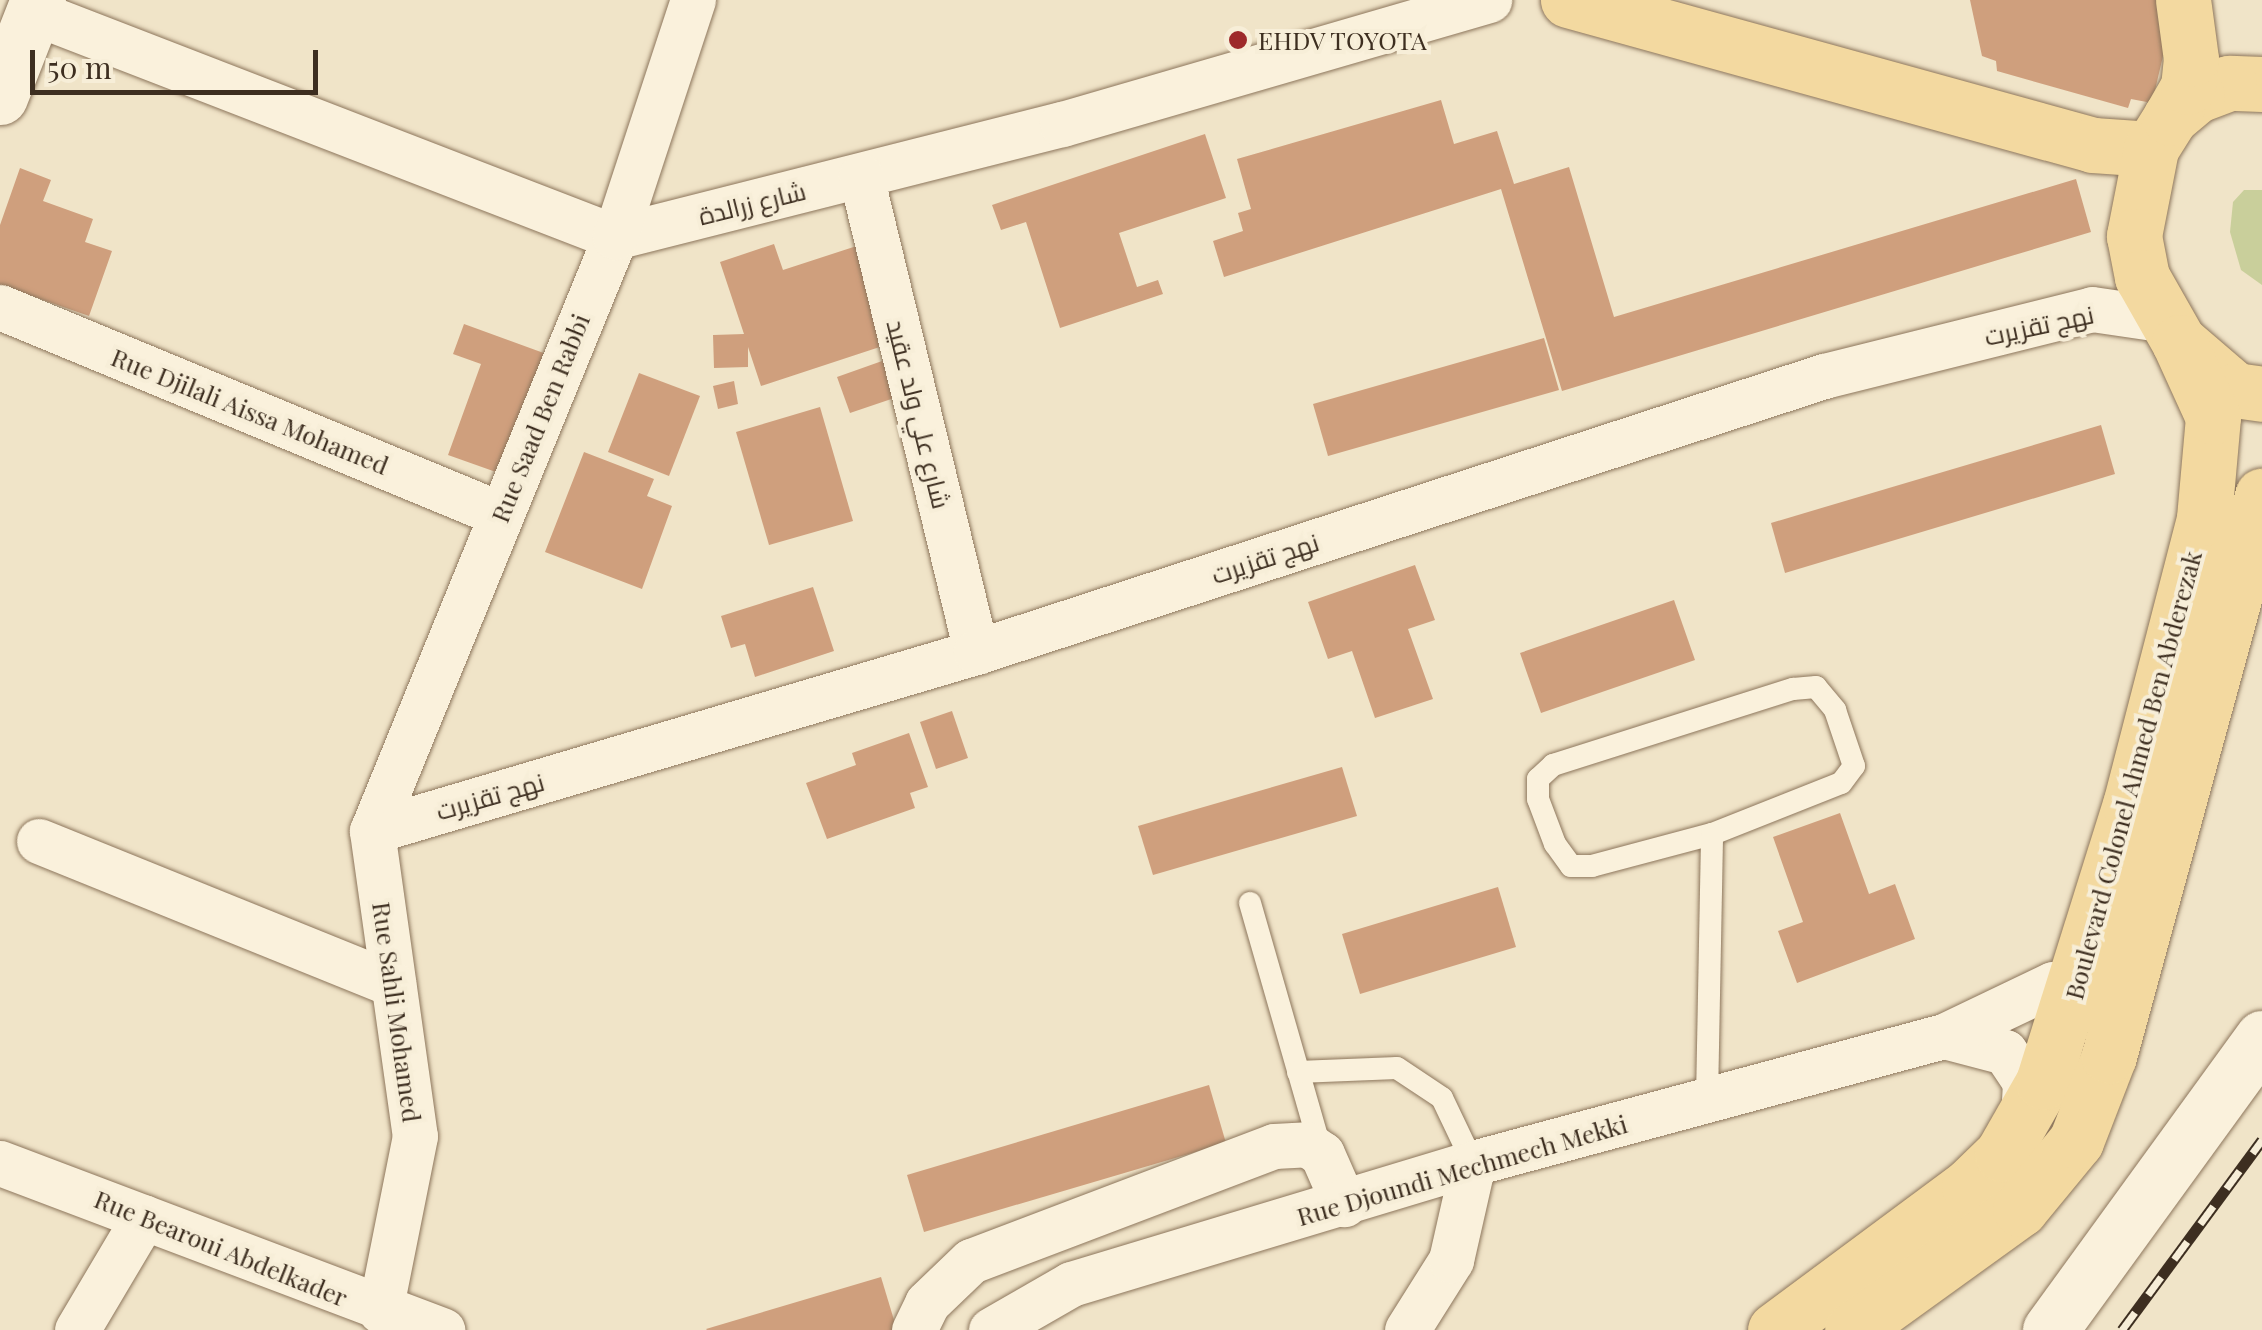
<!DOCTYPE html>
<meta charset="utf-8">
<style>
body{margin:0}
#map{position:relative;width:2262px;height:1330px;overflow:hidden;background:#f0e4c8;font-family:"Playfair Display",Cairo,serif}
div>[style]{position:absolute}
.green>*{inset:0;background:#c9cf9b}
.building>*{inset:0;background:#cf9f7d}
.roads{filter:drop-shadow(0 0 2px #8d765c) drop-shadow(0 0 2px #8d765c)}
.service>*{height:22px;margin:-11px;padding:0 11px;transform-origin:11px;border-radius:11px;background:#faf1dc}
.minor>*{height:45px;margin:-22.5px;padding:0 22.5px;transform-origin:22.5px;border-radius:22.5px;background:#faf1dc}
.tertiary>*{height:55px;margin:-27.5px;padding:0 27.5px;transform-origin:27.5px;border-radius:27.5px;background:#faf1dc}
.secondary>*{height:55px;margin:-27.5px;padding:0 27.5px;transform-origin:27.5px;border-radius:27.5px;background:#faf1dc}
.primary>*{height:55px;margin:-27.5px;padding:0 27.5px;transform-origin:27.5px;border-radius:27.5px;background:#f3d9a0}
.rail>*{height:11px;margin-top:-5.5px;transform-origin:0;background:repeating-linear-gradient(90deg,#f7eed8 0 22px,#3d2e20 0 44px);box-sizing:border-box;border-block:2px solid #3d2e20}
.dots>*{width:28px;height:28px;translate:-50% -50%;box-sizing:border-box;border:5px solid #f7eed8;border-radius:50%}
span{translate:-50% -50%;white-space:nowrap;text-align:center;line-height:1.15;-webkit-text-stroke:8px #f7eed8;paint-order:stroke}
.poi-label{font-size:25px;color:#3d2e20}
.left{translate:0 -50%;text-align:left}
.street-label{font-size:25px;color:#3d2e20}
.scale{position:absolute;left:30px;top:50px;width:288px;height:45px;box-sizing:border-box;border:5px solid #3d2e20;border-top:0;padding-left:12px;font-size:30px;line-height:35px;white-space:nowrap;color:#3d2e20;-webkit-text-stroke:8px #f7eed8;paint-order:stroke}
</style>
<div id="map">
<div class="green">
<i style="clip-path:polygon(2244px 190px,2262px 190px,2262px 285px,2241px 270px,2230px 232px,2233px 202px)"></i>
</div>
<div class="building">
<i style="clip-path:polygon(1970px 0,2174px 0,2190px 58px,2163px 56px,2152px 103px,2131px 99px,2128px 108px,1997px 71px,1996px 61px,1982px 56px)"></i>
<i style="clip-path:polygon(1441px 100px,1454px 144px,1497px 131px,1514px 184px,1569px 167px,1614px 317px,2076px 179px,2091px 232px,1562px 391px,1501px 189px,1224px 277px,1213px 241px,1243px 231px,1238px 213px,1251px 209px,1237px 159px)"></i>
<i style="clip-path:polygon(1205px 134px,1226px 198px,1119px 233px,1137px 287px,1158px 280px,1163px 294px,1060px 328px,1026px 222px,1001px 230px,992px 205px)"></i>
<i style="clip-path:polygon(20px 168px,51px 180px,43px 201px,93px 219px,85px 242px,112px 251px,89px 316px,0 285px,0 225px)"></i>
<i style="clip-path:polygon(875px 240px,907px 338px,761px 386px,748px 347px,748px 367px,714px 368px,713px 335px,744px 334px,720px 262px,774px 244px,783px 270px)"></i>
<i style="clip-path:polygon(464px 324px,582px 367px,538px 487px,448px 455px,481px 364px,453px 354px)"></i>
<i style="clip-path:polygon(1544px 338px,1559px 390px,1328px 456px,1313px 404px)"></i>
<i style="clip-path:polygon(899px 355px,912px 392px,850px 413px,837px 377px)"></i>
<i style="clip-path:polygon(639px 373px,700px 396px,669px 476px,608px 452px)"></i>
<i style="clip-path:polygon(734px 381px,738px 404px,718px 409px,713px 386px)"></i>
<i style="clip-path:polygon(820px 407px,853px 521px,769px 545px,736px 432px)"></i>
<i style="clip-path:polygon(2101px 425px,2115px 474px,1785px 573px,1771px 523px)"></i>
<i style="clip-path:polygon(584px 452px,654px 479px,647px 496px,672px 506px,642px 589px,545px 552px)"></i>
<i style="clip-path:polygon(1415px 565px,1435px 620px,1408px 629px,1433px 699px,1375px 718px,1352px 651px,1328px 659px,1308px 602px)"></i>
<i style="clip-path:polygon(813px 587px,834px 651px,755px 677px,745px 644px,731px 648px,721px 616px)"></i>
<i style="clip-path:polygon(1674px 600px,1695px 660px,1541px 713px,1520px 653px)"></i>
<i style="clip-path:polygon(952px 711px,968px 758px,936px 769px,920px 722px)"></i>
<i style="clip-path:polygon(909px 733px,928px 787px,910px 793px,915px 808px,827px 839px,806px 783px,856px 765px,852px 753px)"></i>
<i style="clip-path:polygon(1342px 767px,1357px 816px,1153px 875px,1138px 826px)"></i>
<i style="clip-path:polygon(1840px 813px,1869px 894px,1895px 884px,1915px 939px,1797px 983px,1778px 931px,1803px 922px,1773px 837px)"></i>
<i style="clip-path:polygon(1498px 887px,1516px 947px,1360px 994px,1342px 934px)"></i>
<i style="clip-path:polygon(1209px 1085px,1226px 1143px,924px 1232px,907px 1175px)"></i>
<i style="clip-path:polygon(881px 1277px,897px 1330px,707px 1330px,706px 1329px)"></i>
</div>
<div class="roads">
<div class="service">
<i style="left:1816px;top:687px;width:30px;rotate:50deg"></i>
<i style="left:1835px;top:710px;width:59px;rotate:71.3deg"></i>
<i style="left:1854px;top:766px;width:21px;rotate:127deg"></i>
<i style="left:1841px;top:783px;width:139px;rotate:158.4deg"></i>
<i style="left:1712px;top:834px;width:124px;rotate:165.1deg"></i>
<i style="left:1592px;top:866px;width:21px;rotate:180deg"></i>
<i style="left:1571px;top:866px;width:27px;rotate:-126deg"></i>
<i style="left:1555px;top:844px;width:48px;rotate:-110.7deg"></i>
<i style="left:1538px;top:799px;width:20px;rotate:-90deg"></i>
<i style="left:1538px;top:779px;width:21px;rotate:-43deg"></i>
<i style="left:1553px;top:765px;width:252px;rotate:-17.6deg"></i>
<i style="left:1793px;top:689px;width:23px;rotate:-5deg"></i>
<i style="left:1250px;top:903px;width:258px;rotate:74deg"></i>
<i style="left:1298px;top:1072px;width:99px;rotate:-2.3deg"></i>
<i style="left:1397px;top:1068px;width:54px;rotate:33.7deg"></i>
<i style="left:1442px;top:1098px;width:72px;rotate:64.5deg"></i>
<i style="left:1707px;top:1099px;width:265px;rotate:-88.9deg"></i>
</div>
<div class="minor">
<i style="left:33px;top:12px;width:624px;rotate:21.14deg"></i>
<i style="left:615px;top:237px;width:461px;rotate:-14.2deg"></i>
<i style="left:1062px;top:124px;width:445px;rotate:-16.2deg"></i>
<i style="left:861px;top:176px;width:490px;rotate:76.4deg"></i>
<i style="left:0;top:307px;width:541px;rotate:22.49deg"></i>
<i style="left:372px;top:831px;width:630px;rotate:-16.51deg"></i>
<i style="left:976px;top:652px;width:892px;rotate:-18.03deg"></i>
<i style="left:1824px;top:376px;width:276px;rotate:-14deg"></i>
<i style="left:2092px;top:309px;width:69px;rotate:8.4deg"></i>
<i style="left:372px;top:831px;width:642px;rotate:-67.75deg"></i>
<i style="left:615px;top:237px;width:250px;rotate:-71.8deg"></i>
<i style="left:372px;top:831px;width:308px;rotate:82deg"></i>
<i style="left:415px;top:1136px;width:178px;rotate:101.3deg"></i>
<i style="left:39px;top:841px;width:382px;rotate:22deg"></i>
<i style="left:1944px;top:1036px;width:63px;rotate:14.7deg"></i>
<i style="left:2005px;top:1052px;width:36px;rotate:56deg"></i>
<i style="left:2025px;top:1082px;width:39px;rotate:93deg"></i>
<i style="left:0;top:1163px;width:473px;rotate:20.7deg"></i>
<i style="left:77px;top:1330px;width:131px;rotate:-59.3deg"></i>
<i style="left:914px;top:1330px;width:30px;rotate:-64deg"></i>
<i style="left:927px;top:1303px;width:61px;rotate:-43.7deg"></i>
<i style="left:971px;top:1261px;width:324px;rotate:-20.8deg"></i>
<i style="left:1274px;top:1146px;width:33px;rotate:-3deg"></i>
<i style="left:1307px;top:1144px;width:18px;rotate:34deg"></i>
<i style="left:1322px;top:1154px;width:55px;rotate:66.3deg"></i>
<i style="left:991px;top:1330px;width:92px;rotate:-29.9deg"></i>
<i style="left:1071px;top:1284px;width:420px;rotate:-16.8deg"></i>
<i style="left:1473px;top:1163px;width:488px;rotate:-15.1deg"></i>
<i style="left:1944px;top:1036px;width:121px;rotate:-25.5deg"></i>
<i style="left:2053px;top:984px;width:50px;rotate:8deg"></i>
<i style="left:1407px;top:1330px;width:83px;rotate:-57.8deg"></i>
<i style="left:1451px;top:1260px;width:99px;rotate:-77.2deg"></i>
</div>
<div class="tertiary">
<i style="left:0;top:97px;width:104px;rotate:-68.6deg"></i>
</div>
<div class="secondary">
<i style="left:2050px;top:1330px;width:361px;rotate:-54deg"></i>
</div>
<div class="primary">
<i style="left:1568px;top:0;width:545px;rotate:15.44deg"></i>
<i style="left:2093px;top:145px;width:58px;rotate:3.9deg"></i>
<i style="left:2262px;top:84px;width:33px;rotate:-178deg"></i>
<i style="left:2229px;top:83px;width:34px;rotate:159deg"></i>
<i style="left:2197px;top:95px;width:35px;rotate:140deg"></i>
<i style="left:2170px;top:118px;width:36px;rotate:122deg"></i>
<i style="left:2151px;top:149px;width:89px;rotate:101.1deg"></i>
<i style="left:2134px;top:236px;width:42px;rotate:79deg"></i>
<i style="left:2142px;top:277px;width:75px;rotate:60.4deg"></i>
<i style="left:2179px;top:342px;width:74px;rotate:40.6deg"></i>
<i style="left:2235px;top:390px;width:27px;rotate:8deg"></i>
<i style="left:2170px;top:118px;width:36px;rotate:-60deg"></i>
<i style="left:2188px;top:87px;width:28px;rotate:-84deg"></i>
<i style="left:2191px;top:59px;width:60px;rotate:-97.7deg"></i>
<i style="left:1775px;top:1330px;width:242px;rotate:-36.6deg"></i>
<i style="left:1969px;top:1186px;width:46px;rotate:-44.1deg"></i>
<i style="left:2002px;top:1154px;width:83px;rotate:-60.3deg"></i>
<i style="left:2043px;top:1082px;width:290px;rotate:-72.6deg"></i>
<i style="left:2130px;top:805px;width:296px;rotate:-75.5deg"></i>
<i style="left:2204px;top:518px;width:101px;rotate:-84.9deg"></i>
<i style="left:2213px;top:417px;width:82px;rotate:-114.4deg"></i>
<i style="left:1852px;top:1330px;width:207px;rotate:-35.8deg"></i>
<i style="left:2020px;top:1209px;width:88px;rotate:-50.5deg"></i>
<i style="left:2076px;top:1141px;width:91px;rotate:-68.8deg"></i>
<i style="left:2109px;top:1056px;width:581px;rotate:-74.72deg"></i>
</div>
</div>
<div class="rail">
<i style="left:2122px;top:1330px;width:236px;rotate:-53.6deg"></i>
</div>
<div class="dots">
<i style="left:1238px;top:40px;background:#9e2a2b"></i>
</div>
<div class="poi-label">
<span class="left" style="left:1258px;top:40px">EHDV TOYOTA</span>
</div>
<div class="street-label">
<span style="left:752px;top:203px;rotate:-14deg">شارع زرالدة</span>
<span style="left:2039px;top:325px;rotate:-12deg">نهج تقزيرت</span>
<span style="left:250px;top:411px;rotate:22deg">Rue Djilali Aissa Mohamed</span>
<span style="left:919px;top:414px;rotate:76deg">شارع علي ولد عقيد</span>
<span style="left:540px;top:418px;rotate:-68deg">Rue Saad Ben Rabbi</span>
<span style="left:1265px;top:558px;rotate:-18deg">نهج تقزيرت</span>
<span style="left:2133px;top:775px;rotate:-75deg">Boulevard Colonel Ahmed Ben Abderezak</span>
<span style="left:490px;top:796px;rotate:-16deg">نهج تقزيرت</span>
<span style="left:397px;top:1012px;rotate:82deg">Rue Sahli Mohamed</span>
<span style="left:1462px;top:1170px;rotate:-16deg">Rue Djoundi Mechmech Mekki</span>
<span style="left:221px;top:1248px;rotate:22deg">Rue Bearoui Abdelkader</span>
</div>
<div class="scale">50 m</div>
</div>
